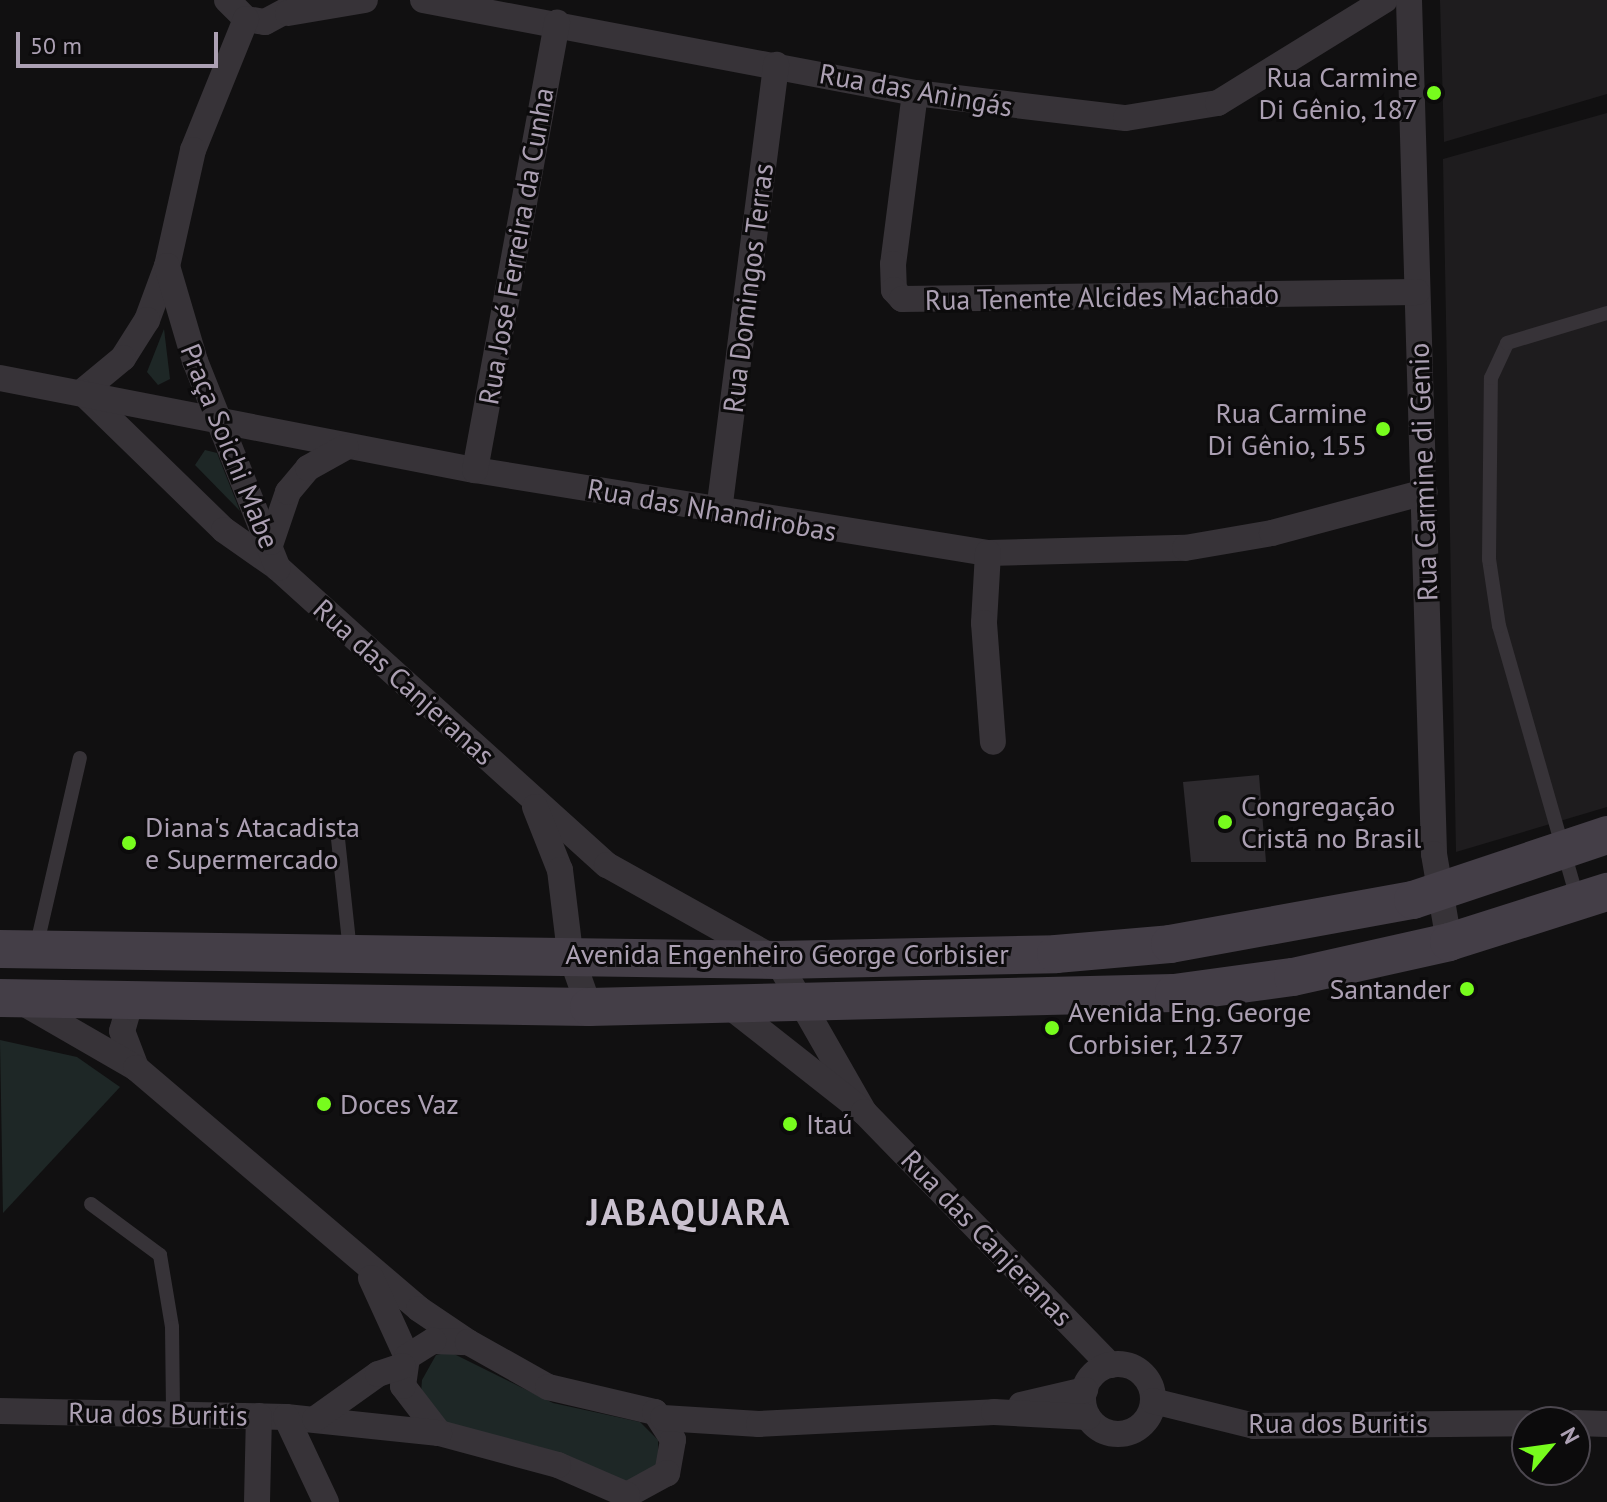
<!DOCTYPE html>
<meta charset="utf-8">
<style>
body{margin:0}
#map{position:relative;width:1607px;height:1502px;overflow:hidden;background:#111011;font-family:"PT Sans",sans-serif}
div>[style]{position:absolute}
.built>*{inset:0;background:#1e1c1e}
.green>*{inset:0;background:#1e2726}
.building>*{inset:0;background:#2d2a2e}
.service>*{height:14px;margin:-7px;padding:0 7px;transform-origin:7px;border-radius:7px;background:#373338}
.minor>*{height:26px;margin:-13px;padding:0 13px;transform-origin:13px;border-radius:13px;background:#373338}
.minor>.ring{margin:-13px;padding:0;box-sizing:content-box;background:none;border:26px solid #373338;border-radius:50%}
.secondary>*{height:38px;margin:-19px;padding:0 19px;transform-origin:19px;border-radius:19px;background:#443e47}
.dots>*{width:22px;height:22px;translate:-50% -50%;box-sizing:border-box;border:4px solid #0c0b0c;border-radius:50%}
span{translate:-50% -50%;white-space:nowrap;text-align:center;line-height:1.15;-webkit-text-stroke:6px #0c0b0c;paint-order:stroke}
.poi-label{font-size:28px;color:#aca0b3}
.right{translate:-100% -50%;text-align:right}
.left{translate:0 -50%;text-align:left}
.street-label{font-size:28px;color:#aca0b3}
.district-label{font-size:36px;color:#cac1cf;font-weight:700;letter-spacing:2px}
.north{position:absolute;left:1511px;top:1406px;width:80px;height:80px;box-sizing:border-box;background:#0c0b0c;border:2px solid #4c474f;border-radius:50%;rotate:61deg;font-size:22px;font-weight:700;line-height:32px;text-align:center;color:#aca0b3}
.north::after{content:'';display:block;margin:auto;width:28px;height:36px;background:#77fc1d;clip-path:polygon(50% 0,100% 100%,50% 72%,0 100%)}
.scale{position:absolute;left:16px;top:32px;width:202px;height:36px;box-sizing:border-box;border:4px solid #aca0b3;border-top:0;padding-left:10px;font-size:24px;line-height:28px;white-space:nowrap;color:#aca0b3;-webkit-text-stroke:6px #0c0b0c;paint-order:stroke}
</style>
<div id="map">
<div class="built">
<i style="clip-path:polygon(1440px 0,1607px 0,1607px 94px,1444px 142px)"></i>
<i style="clip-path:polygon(1607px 113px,1607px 807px,1456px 852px,1443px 159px)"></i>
</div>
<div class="green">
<i style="clip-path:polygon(164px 329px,170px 379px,158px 385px,147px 372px)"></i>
<i style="clip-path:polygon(205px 450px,217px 453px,240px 511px,195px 465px)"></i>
<i style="clip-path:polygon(0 1040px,77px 1057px,120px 1087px,3px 1213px)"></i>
<i style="clip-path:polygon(450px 1352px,553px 1403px,640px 1422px,658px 1440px,659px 1467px,629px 1486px,540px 1447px,443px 1423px,421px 1393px,422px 1380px,436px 1355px)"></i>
</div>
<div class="building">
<i style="clip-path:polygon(1259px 775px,1266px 862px,1191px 862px,1183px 782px)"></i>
</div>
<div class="service">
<i style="left:338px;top:839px;width:114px;rotate:83.9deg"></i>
<i style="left:1578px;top:901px;width:286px;rotate:-106deg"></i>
<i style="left:1499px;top:626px;width:68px;rotate:-98.5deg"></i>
<i style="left:1489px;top:559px;width:181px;rotate:-89.4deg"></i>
<i style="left:1491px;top:378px;width:38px;rotate:-65deg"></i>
<i style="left:1507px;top:343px;width:104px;rotate:-16.7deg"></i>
<i style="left:36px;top:948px;width:195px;rotate:-77deg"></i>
<i style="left:91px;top:1204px;width:86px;rotate:36.5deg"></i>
<i style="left:160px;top:1255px;width:73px;rotate:80.5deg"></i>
<i style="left:172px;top:1327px;width:88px;rotate:89.3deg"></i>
</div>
<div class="minor">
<i style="left:227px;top:0;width:27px;rotate:45deg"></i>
<i style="left:246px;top:19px;width:19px;rotate:9deg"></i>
<i style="left:265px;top:22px;width:47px;rotate:-28.2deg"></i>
<i style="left:423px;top:0;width:501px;rotate:10.7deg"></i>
<i style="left:915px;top:93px;width:212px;rotate:6.8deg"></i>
<i style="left:1126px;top:118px;width:93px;rotate:-9.3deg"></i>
<i style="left:1218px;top:103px;width:196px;rotate:-31.7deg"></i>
<i style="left:1409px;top:0;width:854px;rotate:88.32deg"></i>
<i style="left:1434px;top:854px;width:89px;rotate:80.3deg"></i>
<i style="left:288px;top:13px;width:78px;rotate:-9.6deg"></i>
<i style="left:246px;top:19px;width:141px;rotate:112deg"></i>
<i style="left:193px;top:150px;width:119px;rotate:102.6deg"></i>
<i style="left:167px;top:266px;width:58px;rotate:110.3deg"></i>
<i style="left:147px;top:320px;width:45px;rotate:122.3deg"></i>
<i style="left:123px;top:358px;width:53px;rotate:140.3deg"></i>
<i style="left:82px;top:392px;width:198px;rotate:44.2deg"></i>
<i style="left:224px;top:530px;width:66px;rotate:35.1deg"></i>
<i style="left:278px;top:568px;width:443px;rotate:42.1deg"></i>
<i style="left:607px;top:865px;width:195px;rotate:29.2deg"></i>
<i style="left:777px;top:960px;width:175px;rotate:60.2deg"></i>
<i style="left:915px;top:93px;width:172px;rotate:97.3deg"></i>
<i style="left:893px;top:264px;width:26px;rotate:88deg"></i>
<i style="left:894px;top:290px;width:12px;rotate:48deg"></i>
<i style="left:902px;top:299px;width:515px;rotate:-0.78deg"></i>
<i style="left:167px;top:266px;width:99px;rotate:73.6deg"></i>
<i style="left:195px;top:361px;width:223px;rotate:68.2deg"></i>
<i style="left:0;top:378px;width:484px;rotate:11deg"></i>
<i style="left:475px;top:470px;width:520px;rotate:9.19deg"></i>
<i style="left:988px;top:553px;width:197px;rotate:-1.5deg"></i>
<i style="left:1185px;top:548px;width:88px;rotate:-9.8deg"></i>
<i style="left:1272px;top:533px;width:158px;rotate:-15deg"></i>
<i style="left:475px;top:470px;width:455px;rotate:-79.6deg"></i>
<i style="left:719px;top:511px;width:450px;rotate:-82.7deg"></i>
<i style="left:271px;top:542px;width:53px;rotate:-71.2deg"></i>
<i style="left:288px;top:492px;width:31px;rotate:-50deg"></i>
<i style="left:308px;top:468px;width:43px;rotate:-28.9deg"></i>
<i style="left:988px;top:553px;width:70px;rotate:93.3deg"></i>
<i style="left:984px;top:623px;width:119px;rotate:85.7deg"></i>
<i style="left:535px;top:807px;width:68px;rotate:68.4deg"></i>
<i style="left:560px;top:870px;width:84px;rotate:83.1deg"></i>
<i style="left:570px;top:953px;width:57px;rotate:70.6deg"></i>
<i style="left:131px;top:1000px;width:32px;rotate:106deg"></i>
<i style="left:122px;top:1031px;width:40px;rotate:69deg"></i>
<i style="left:20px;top:1001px;width:134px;rotate:30deg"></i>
<i style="left:136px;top:1068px;width:372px;rotate:40.4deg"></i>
<i style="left:419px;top:1309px;width:59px;rotate:34deg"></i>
<i style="left:728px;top:1005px;width:173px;rotate:38.2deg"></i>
<i style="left:864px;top:1112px;width:353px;rotate:45.8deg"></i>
<i style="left:371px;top:1278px;width:87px;rotate:65.5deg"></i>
<i style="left:433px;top:1341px;width:35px;rotate:2deg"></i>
<i style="left:468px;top:1342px;width:92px;rotate:29.4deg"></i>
<i style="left:548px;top:1387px;width:110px;rotate:13.2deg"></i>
<i style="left:655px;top:1412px;width:33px;rotate:57deg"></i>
<i style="left:673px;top:1440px;width:34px;rotate:100deg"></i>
<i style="left:667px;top:1473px;width:46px;rotate:151.2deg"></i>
<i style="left:627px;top:1495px;width:75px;rotate:-156.5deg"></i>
<i style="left:558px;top:1465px;width:123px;rotate:-164.9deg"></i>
<i style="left:439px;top:1433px;width:59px;rotate:-127.5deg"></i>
<i style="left:403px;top:1386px;width:29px;rotate:-82deg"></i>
<i style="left:407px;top:1357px;width:31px;rotate:-32deg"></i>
<i class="ring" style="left:1083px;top:1364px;width:44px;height:44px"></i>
<i style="left:1153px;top:1401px;width:104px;rotate:13.9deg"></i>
<i style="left:1254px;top:1426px;width:273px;rotate:-0.6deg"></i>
<i style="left:1021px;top:1405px;width:66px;rotate:-13.2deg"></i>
<i style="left:0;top:1411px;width:286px;rotate:1.2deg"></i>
<i style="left:286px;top:1417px;width:154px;rotate:6deg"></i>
<i style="left:286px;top:1417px;width:94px;rotate:64.8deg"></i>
<i style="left:663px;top:1418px;width:96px;rotate:3.6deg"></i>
<i style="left:759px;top:1424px;width:235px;rotate:-2.9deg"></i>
<i style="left:994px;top:1412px;width:94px;rotate:3deg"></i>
<i style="left:315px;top:1419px;width:77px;rotate:-35.5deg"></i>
<i style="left:378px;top:1374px;width:26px;rotate:-18deg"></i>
<i style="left:1575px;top:1423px;width:32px;rotate:2deg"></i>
<i style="left:257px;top:1502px;width:86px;rotate:-88.7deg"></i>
</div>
<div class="secondary">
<i style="left:0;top:949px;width:777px;rotate:0.81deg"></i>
<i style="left:777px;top:960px;width:279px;rotate:-1.2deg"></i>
<i style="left:1056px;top:954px;width:114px;rotate:-5deg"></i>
<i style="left:1170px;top:944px;width:247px;rotate:-10.3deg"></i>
<i style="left:1413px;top:900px;width:205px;rotate:-18.5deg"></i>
<i style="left:0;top:998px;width:589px;rotate:0.88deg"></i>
<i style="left:589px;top:1007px;width:585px;rotate:-1.37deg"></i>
<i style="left:1174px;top:993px;width:120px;rotate:-7.7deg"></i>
<i style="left:1293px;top:977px;width:160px;rotate:-12.6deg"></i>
<i style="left:1449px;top:942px;width:166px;rotate:-17.6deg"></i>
</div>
<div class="dots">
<i style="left:1434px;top:93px;background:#77fc1d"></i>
<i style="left:1383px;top:429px;background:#77fc1d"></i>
<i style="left:1225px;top:822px;background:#77fc1d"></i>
<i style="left:129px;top:843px;background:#77fc1d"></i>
<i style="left:1467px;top:989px;background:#77fc1d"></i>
<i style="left:1052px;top:1028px;background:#77fc1d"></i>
<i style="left:324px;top:1104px;background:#77fc1d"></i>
<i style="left:790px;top:1124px;background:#77fc1d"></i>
</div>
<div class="poi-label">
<span class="right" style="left:1418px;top:93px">Rua Carmine<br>Di Gênio, 187</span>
<span class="right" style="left:1367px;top:429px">Rua Carmine<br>Di Gênio, 155</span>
<span class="left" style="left:1241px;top:822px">Congregação<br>Cristã no Brasil</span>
<span class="left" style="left:145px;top:843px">Diana's Atacadista<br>e Supermercado</span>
<span class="right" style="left:1451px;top:989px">Santander</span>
<span class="left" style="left:1068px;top:1028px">Avenida Eng. George<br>Corbisier, 1237</span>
<span class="left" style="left:340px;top:1104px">Doces Vaz</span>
<span class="left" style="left:806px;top:1124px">Itaú</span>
</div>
<div class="street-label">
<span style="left:916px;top:90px;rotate:10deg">Rua das Aningás</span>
<span style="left:516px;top:246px;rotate:-80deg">Rua José Ferreira da Cunha</span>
<span style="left:748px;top:288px;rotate:-83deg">Rua Domingos Terras</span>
<span style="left:1102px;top:297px;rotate:-1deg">Rua Tenente Alcides Machado</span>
<span style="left:230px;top:446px;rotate:68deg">Praça Soichi Mabe</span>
<span style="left:1423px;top:472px;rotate:-92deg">Rua Carmine di Genio</span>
<span style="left:712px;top:510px;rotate:10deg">Rua das Nhandirobas</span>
<span style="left:404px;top:682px;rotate:42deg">Rua das Canjeranas</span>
<span style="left:787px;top:954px">Avenida Engenheiro George Corbisier</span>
<span style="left:987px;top:1238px;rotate:46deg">Rua das Canjeranas</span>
<span style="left:158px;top:1414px;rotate:1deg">Rua dos Buritis</span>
<span style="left:1338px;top:1423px">Rua dos Buritis</span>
</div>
<div class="district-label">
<span style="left:689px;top:1212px">JABAQUARA</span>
</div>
<div class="north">N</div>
<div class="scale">50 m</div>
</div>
